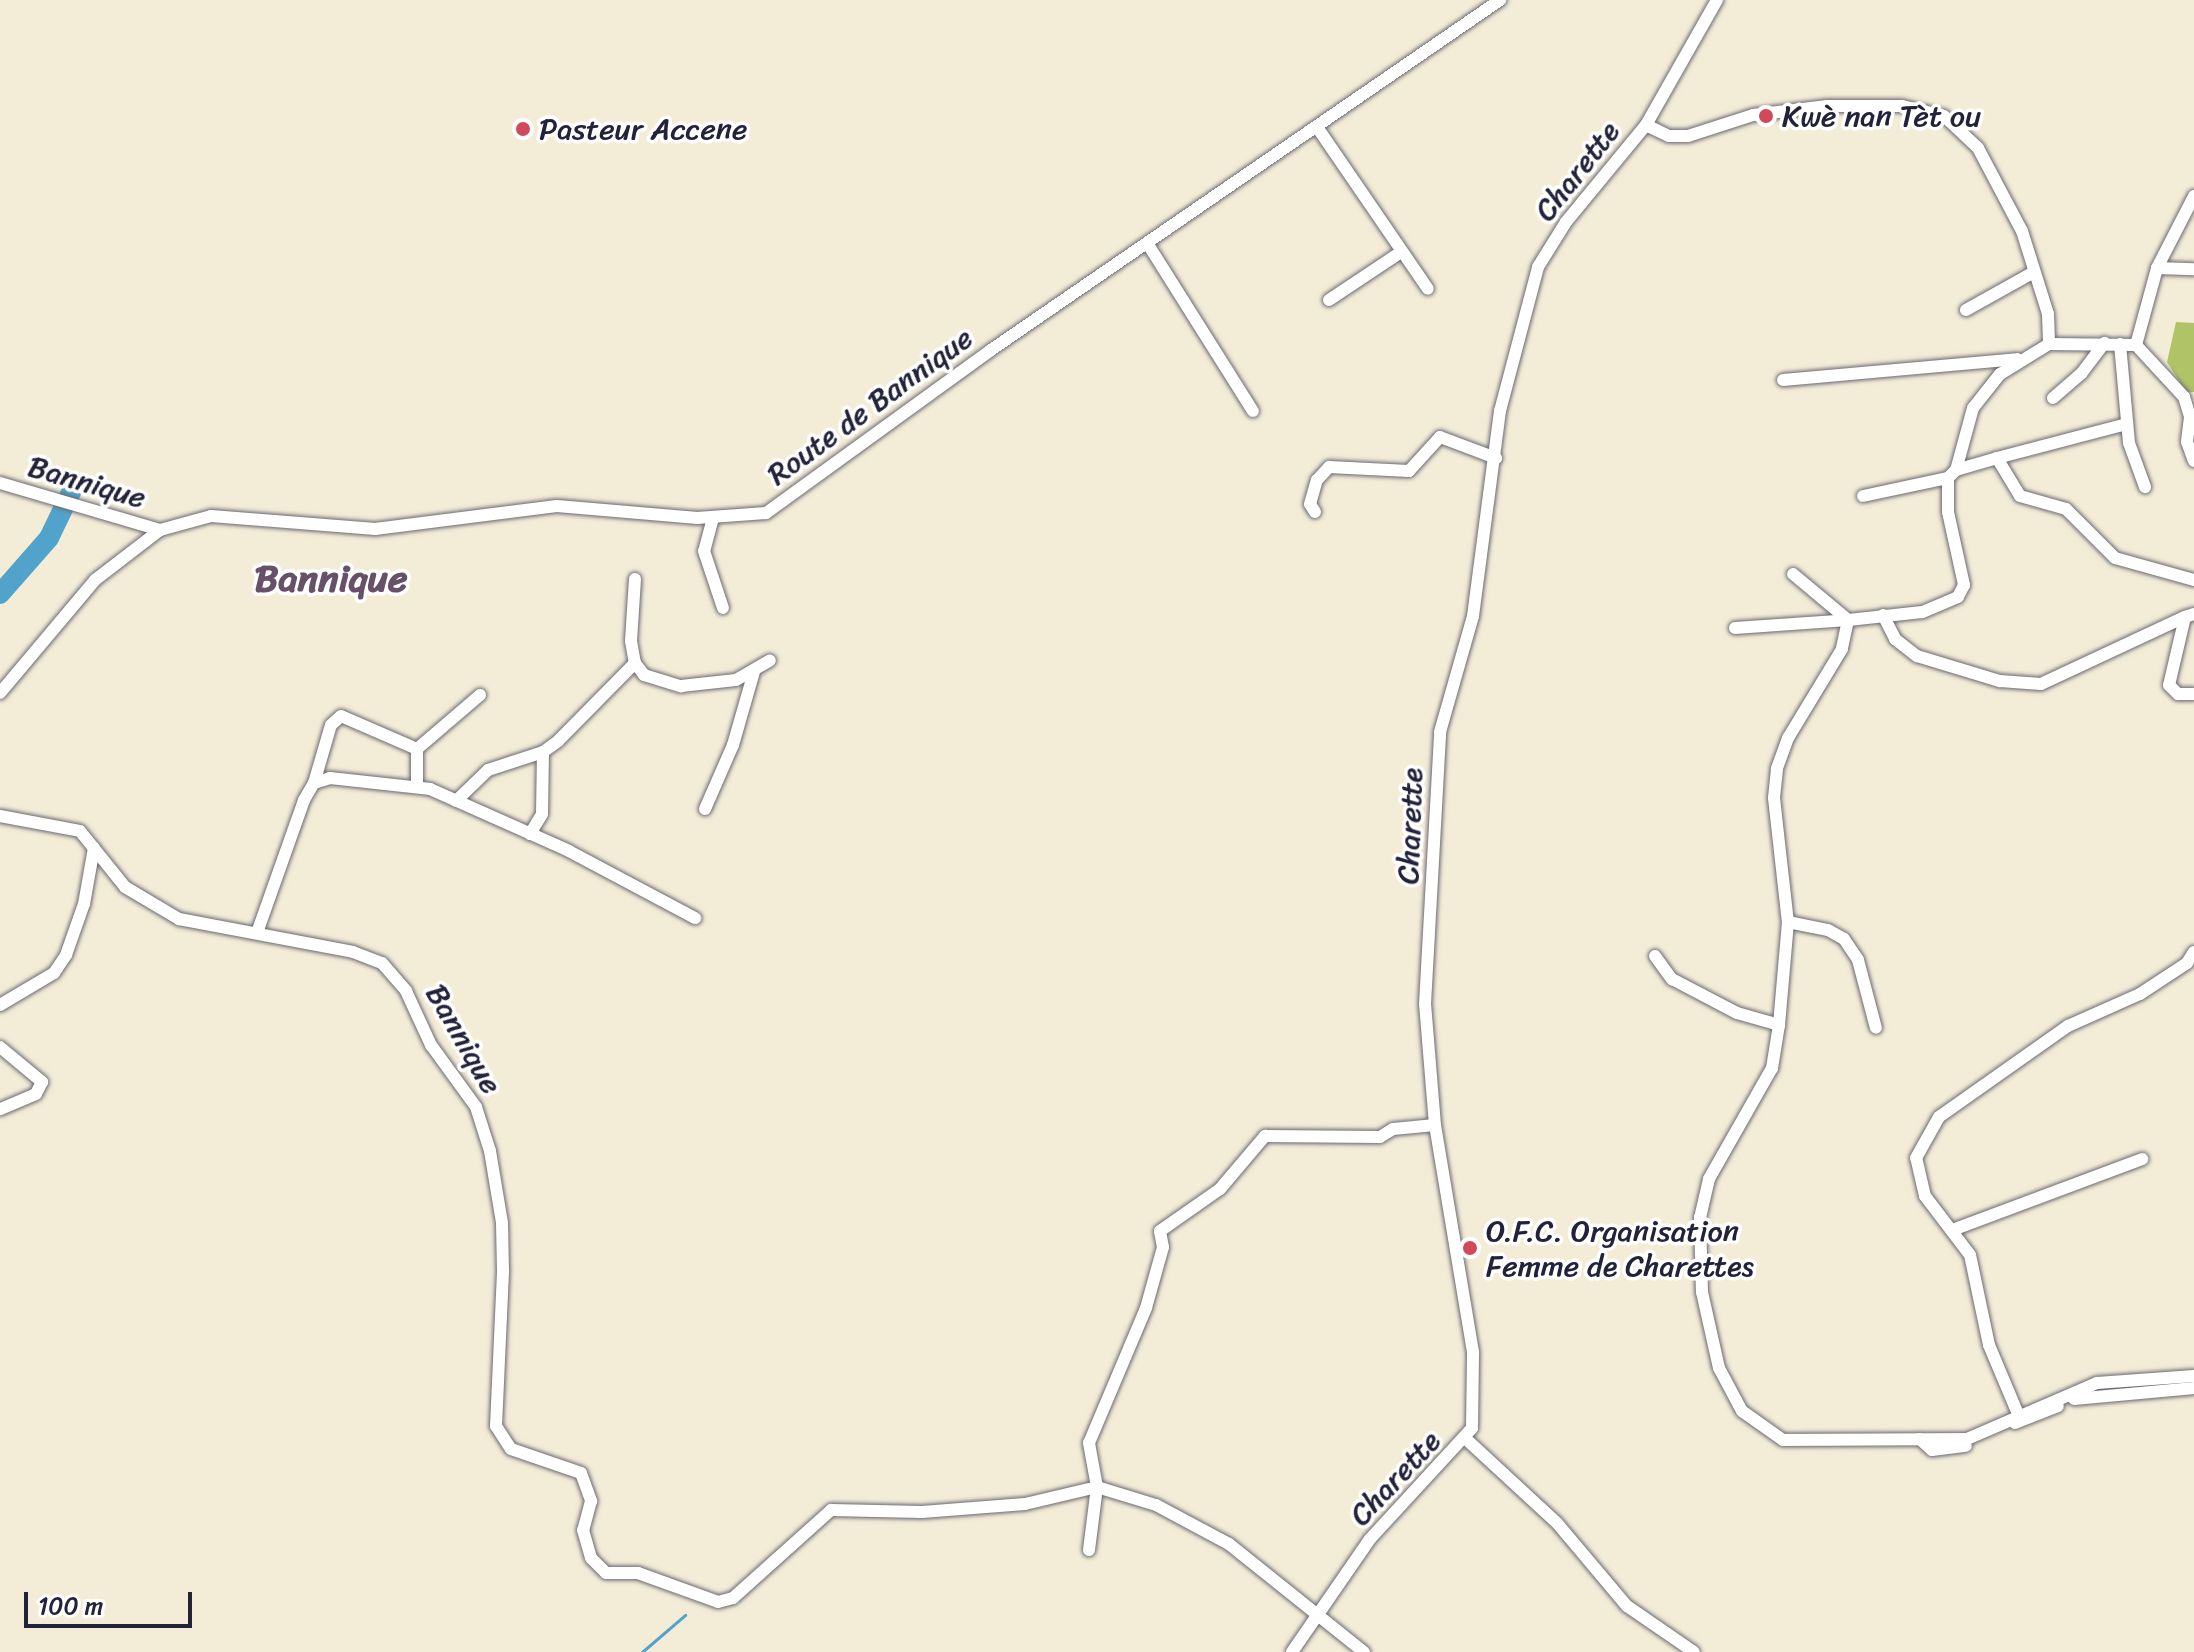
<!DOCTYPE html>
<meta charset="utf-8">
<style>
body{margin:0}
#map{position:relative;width:2194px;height:1652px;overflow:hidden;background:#f3edd8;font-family:Sriracha,sans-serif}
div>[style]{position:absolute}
.green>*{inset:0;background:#b1c367}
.stream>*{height:3px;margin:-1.5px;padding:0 1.5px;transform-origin:1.5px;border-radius:1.5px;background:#52a3cc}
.river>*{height:20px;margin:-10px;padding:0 10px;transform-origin:10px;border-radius:10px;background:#52a3cc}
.roads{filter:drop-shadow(0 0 2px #6b6972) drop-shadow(0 0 2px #6b6972)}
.minor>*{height:12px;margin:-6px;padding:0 6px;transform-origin:6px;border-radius:6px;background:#fff}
.dots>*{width:22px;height:22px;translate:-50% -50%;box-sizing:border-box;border:4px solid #fff;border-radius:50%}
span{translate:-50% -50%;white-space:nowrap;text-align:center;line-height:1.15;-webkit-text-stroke:7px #fff;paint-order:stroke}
.poi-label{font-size:30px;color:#22223b}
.left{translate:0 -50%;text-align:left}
.street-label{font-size:30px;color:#22223b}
.district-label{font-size:38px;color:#665169;font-weight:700}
.scale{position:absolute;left:24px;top:1592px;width:168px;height:36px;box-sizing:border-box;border:4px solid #22223b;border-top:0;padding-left:10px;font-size:24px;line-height:28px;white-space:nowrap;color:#22223b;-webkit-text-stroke:6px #fff;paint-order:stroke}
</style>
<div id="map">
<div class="green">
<i style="clip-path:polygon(2176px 322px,2194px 323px,2194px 392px,2186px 392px,2167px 362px)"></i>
</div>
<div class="stream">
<i style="left:642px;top:1652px;width:57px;rotate:-40.7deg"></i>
</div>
<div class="river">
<i style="left:0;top:594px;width:74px;rotate:-48.8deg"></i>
<i style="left:49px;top:538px;width:58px;rotate:-64.3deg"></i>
</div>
<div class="roads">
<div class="minor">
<i style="left:1646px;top:125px;width:25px;rotate:26deg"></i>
<i style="left:1669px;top:136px;width:19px"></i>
<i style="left:1688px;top:136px;width:68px;rotate:-17.9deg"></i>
<i style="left:1753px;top:115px;width:75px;rotate:-6.9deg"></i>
<i style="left:1827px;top:106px;width:75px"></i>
<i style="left:1902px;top:106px;width:43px;rotate:13.4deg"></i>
<i style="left:1944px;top:116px;width:47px;rotate:43.3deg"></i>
<i style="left:1978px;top:148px;width:94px;rotate:62.1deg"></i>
<i style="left:2022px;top:231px;width:87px;rotate:72.6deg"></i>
<i style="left:2048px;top:314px;width:30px;rotate:88deg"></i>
<i style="left:2049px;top:344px;width:87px;rotate:0.7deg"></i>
<i style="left:1317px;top:127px;width:196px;rotate:55.6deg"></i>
<i style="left:1149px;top:246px;width:195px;rotate:57.8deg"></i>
<i style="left:2157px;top:268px;width:37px;rotate:2deg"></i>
<i style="left:1329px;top:300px;width:87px;rotate:-33.7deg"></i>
<i style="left:1966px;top:310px;width:78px;rotate:-29.2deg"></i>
<i style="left:2049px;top:344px;width:57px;rotate:148.5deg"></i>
<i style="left:2000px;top:374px;width:43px;rotate:128.5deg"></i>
<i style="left:1973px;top:408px;width:64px;rotate:105.3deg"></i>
<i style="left:1956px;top:470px;width:11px;rotate:135deg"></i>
<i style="left:1948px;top:478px;width:34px;rotate:90deg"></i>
<i style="left:1948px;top:512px;width:75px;rotate:77.6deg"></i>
<i style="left:1964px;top:585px;width:13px;rotate:117deg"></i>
<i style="left:1958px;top:597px;width:39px;rotate:157deg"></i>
<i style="left:1922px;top:612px;width:74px;rotate:173.8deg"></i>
<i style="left:1848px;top:620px;width:30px;rotate:102deg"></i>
<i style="left:1842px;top:649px;width:104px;rotate:121.2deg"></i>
<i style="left:1788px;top:738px;width:33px;rotate:110deg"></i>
<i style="left:1777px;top:769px;width:29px;rotate:96deg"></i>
<i style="left:1774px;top:798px;width:125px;rotate:83.6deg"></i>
<i style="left:1788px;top:922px;width:103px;rotate:95deg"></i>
<i style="left:1779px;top:1025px;width:44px;rotate:99.2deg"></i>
<i style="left:1772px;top:1068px;width:128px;rotate:119.6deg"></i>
<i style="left:1709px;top:1179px;width:39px;rotate:103deg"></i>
<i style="left:1700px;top:1217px;width:75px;rotate:88.5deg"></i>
<i style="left:1702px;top:1292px;width:78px;rotate:77.4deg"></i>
<i style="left:1719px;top:1368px;width:49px;rotate:61.9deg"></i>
<i style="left:1742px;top:1411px;width:50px;rotate:35.3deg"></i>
<i style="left:1783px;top:1440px;width:184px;rotate:-0.3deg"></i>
<i style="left:1967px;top:1439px;width:142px;rotate:-23.3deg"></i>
<i style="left:2097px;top:1383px;width:97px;rotate:-4.1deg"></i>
<i style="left:2120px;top:344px;width:99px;rotate:84.8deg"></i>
<i style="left:2129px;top:443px;width:47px;rotate:70deg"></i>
<i style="left:2136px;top:345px;width:80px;rotate:-74.7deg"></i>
<i style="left:2157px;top:268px;width:81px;rotate:-62.8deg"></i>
<i style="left:2136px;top:345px;width:71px;rotate:47.3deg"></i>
<i style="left:2184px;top:397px;width:21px;rotate:73deg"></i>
<i style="left:2190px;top:417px;width:25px;rotate:97deg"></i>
<i style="left:2187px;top:442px;width:20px;rotate:70deg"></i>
<i style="left:1783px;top:380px;width:235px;rotate:-5.1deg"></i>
<i style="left:2053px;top:398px;width:37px;rotate:-41deg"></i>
<i style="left:2081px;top:374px;width:39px;rotate:-53deg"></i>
<i style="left:1997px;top:458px;width:134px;rotate:-14.7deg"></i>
<i style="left:1956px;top:470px;width:43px;rotate:-16.3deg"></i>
<i style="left:1997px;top:458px;width:44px;rotate:58.8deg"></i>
<i style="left:2020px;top:496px;width:48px;rotate:15.8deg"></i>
<i style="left:2066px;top:509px;width:69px;rotate:45deg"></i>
<i style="left:2115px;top:558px;width:82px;rotate:15.6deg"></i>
<i style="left:0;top:483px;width:167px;rotate:16.4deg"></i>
<i style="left:1863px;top:496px;width:87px;rotate:-12deg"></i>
<i style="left:1315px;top:512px;width:9px;rotate:-122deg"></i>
<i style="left:1310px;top:504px;width:25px;rotate:-74deg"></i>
<i style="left:1317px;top:480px;width:18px;rotate:-47deg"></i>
<i style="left:1329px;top:467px;width:80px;rotate:2.9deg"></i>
<i style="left:1409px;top:471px;width:46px;rotate:-47.6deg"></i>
<i style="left:1440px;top:437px;width:60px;rotate:20.6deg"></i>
<i style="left:713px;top:518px;width:34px;rotate:105deg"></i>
<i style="left:704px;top:551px;width:60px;rotate:71.6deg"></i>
<i style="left:1793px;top:574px;width:72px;rotate:39.9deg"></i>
<i style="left:635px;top:579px;width:62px;rotate:93.7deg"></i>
<i style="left:631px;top:641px;width:22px;rotate:80deg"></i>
<i style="left:635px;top:663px;width:15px;rotate:53deg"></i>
<i style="left:644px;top:675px;width:39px;rotate:17deg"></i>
<i style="left:681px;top:686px;width:55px;rotate:-6.2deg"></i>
<i style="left:736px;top:680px;width:39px;rotate:-30deg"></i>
<i style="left:2194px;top:614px;width:9px;rotate:162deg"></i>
<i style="left:2185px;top:617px;width:70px;rotate:103.2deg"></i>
<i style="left:2169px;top:685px;width:13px;rotate:45deg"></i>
<i style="left:2178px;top:694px;width:16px"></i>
<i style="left:1883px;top:615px;width:27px;rotate:63deg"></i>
<i style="left:1895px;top:639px;width:28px;rotate:38deg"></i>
<i style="left:1917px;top:656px;width:87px;rotate:16.8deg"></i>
<i style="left:2000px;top:681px;width:41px;rotate:4.2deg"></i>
<i style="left:2041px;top:684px;width:159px;rotate:-25deg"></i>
<i style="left:1735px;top:628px;width:113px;rotate:-4deg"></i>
<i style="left:0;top:693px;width:148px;rotate:-49.9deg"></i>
<i style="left:95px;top:580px;width:82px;rotate:-37.6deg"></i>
<i style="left:160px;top:530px;width:53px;rotate:-15.4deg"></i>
<i style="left:211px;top:516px;width:165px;rotate:4.5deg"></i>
<i style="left:375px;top:529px;width:183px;rotate:-7.2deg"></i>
<i style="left:557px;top:506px;width:141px;rotate:4.9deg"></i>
<i style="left:697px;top:518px;width:69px;rotate:-4.1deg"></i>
<i style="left:766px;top:513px;width:278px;rotate:-35.9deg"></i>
<i style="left:991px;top:350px;width:618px;rotate:-34.51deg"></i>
<i style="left:314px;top:783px;width:60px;rotate:-73.7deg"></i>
<i style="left:331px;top:725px;width:13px;rotate:-42deg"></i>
<i style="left:341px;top:716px;width:83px;rotate:23.5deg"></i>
<i style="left:417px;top:785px;width:36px;rotate:-90deg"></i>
<i style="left:417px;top:749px;width:83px;rotate:-40.6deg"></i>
<i style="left:456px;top:801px;width:45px;rotate:-44.1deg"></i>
<i style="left:488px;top:770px;width:58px;rotate:-18.1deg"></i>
<i style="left:543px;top:752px;width:19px;rotate:-36deg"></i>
<i style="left:558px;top:741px;width:110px;rotate:-45.4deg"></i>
<i style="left:705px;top:809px;width:70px;rotate:-66.4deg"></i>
<i style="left:733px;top:745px;width:76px;rotate:-74deg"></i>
<i style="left:0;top:816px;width:81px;rotate:10.6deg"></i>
<i style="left:80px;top:831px;width:72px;rotate:51.2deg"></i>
<i style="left:125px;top:887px;width:63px;rotate:30.7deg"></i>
<i style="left:179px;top:919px;width:177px;rotate:10.7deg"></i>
<i style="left:353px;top:952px;width:31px;rotate:21deg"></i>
<i style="left:382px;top:963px;width:37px;rotate:49deg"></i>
<i style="left:406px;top:991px;width:60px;rotate:65.2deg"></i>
<i style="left:431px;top:1045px;width:77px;rotate:54deg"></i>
<i style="left:476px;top:1107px;width:46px;rotate:72.3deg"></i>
<i style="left:490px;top:1151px;width:73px;rotate:80.5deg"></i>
<i style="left:502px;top:1223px;width:49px;rotate:88.8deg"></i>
<i style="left:503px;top:1272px;width:154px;rotate:92.6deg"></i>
<i style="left:496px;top:1426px;width:27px;rotate:57deg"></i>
<i style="left:511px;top:1449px;width:74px;rotate:18.9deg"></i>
<i style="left:581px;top:1473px;width:30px;rotate:70deg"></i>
<i style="left:591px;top:1501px;width:30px;rotate:105deg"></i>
<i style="left:583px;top:1530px;width:29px;rotate:74deg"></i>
<i style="left:591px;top:1558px;width:21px;rotate:45deg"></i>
<i style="left:606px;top:1573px;width:32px"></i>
<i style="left:638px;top:1573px;width:85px;rotate:19.9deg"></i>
<i style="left:718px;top:1602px;width:16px;rotate:-15deg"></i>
<i style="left:733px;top:1598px;width:132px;rotate:-41.9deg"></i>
<i style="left:831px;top:1510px;width:91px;rotate:1.3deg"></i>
<i style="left:922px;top:1512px;width:103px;rotate:-4.4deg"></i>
<i style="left:1025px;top:1504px;width:74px;rotate:-13.3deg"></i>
<i style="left:1097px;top:1487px;width:62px;rotate:17deg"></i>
<i style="left:1156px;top:1505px;width:83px;rotate:28.1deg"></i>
<i style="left:1229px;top:1544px;width:173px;rotate:38.7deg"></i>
<i style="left:530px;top:834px;width:23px;rotate:-59deg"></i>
<i style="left:542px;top:814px;width:62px;rotate:-89.1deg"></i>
<i style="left:1788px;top:922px;width:41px;rotate:11.3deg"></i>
<i style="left:1828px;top:930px;width:18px;rotate:29deg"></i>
<i style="left:1844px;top:939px;width:25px;rotate:56deg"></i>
<i style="left:1858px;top:960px;width:70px;rotate:75.2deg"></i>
<i style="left:258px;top:930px;width:138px;rotate:-70.5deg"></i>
<i style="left:304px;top:800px;width:20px;rotate:-60deg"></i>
<i style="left:314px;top:783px;width:17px;rotate:-17deg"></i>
<i style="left:330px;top:778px;width:101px;rotate:6.3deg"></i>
<i style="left:430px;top:789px;width:152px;rotate:24deg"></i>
<i style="left:569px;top:851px;width:143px;rotate:28deg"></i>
<i style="left:1655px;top:956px;width:29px;rotate:54deg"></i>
<i style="left:1672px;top:979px;width:73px;rotate:27.6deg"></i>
<i style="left:1737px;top:1013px;width:44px;rotate:15.9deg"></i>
<i style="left:0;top:1005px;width:63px;rotate:-30.7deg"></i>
<i style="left:54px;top:973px;width:22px;rotate:-56deg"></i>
<i style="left:66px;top:955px;width:54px;rotate:-70.6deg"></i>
<i style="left:84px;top:904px;width:57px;rotate:-79.9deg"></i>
<i style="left:0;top:1047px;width:55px;rotate:39.8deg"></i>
<i style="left:42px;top:1082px;width:13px;rotate:117deg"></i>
<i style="left:36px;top:1094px;width:39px;rotate:157deg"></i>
<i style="left:1955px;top:1229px;width:200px;rotate:-20.5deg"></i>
<i style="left:2074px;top:1399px;width:121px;rotate:-5.2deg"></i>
<i style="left:2018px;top:1414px;width:75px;rotate:-112.8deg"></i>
<i style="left:1989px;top:1345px;width:92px;rotate:-101.9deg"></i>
<i style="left:1970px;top:1255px;width:74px;rotate:-127.3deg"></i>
<i style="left:1925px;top:1196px;width:39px;rotate:-103deg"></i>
<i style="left:1916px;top:1158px;width:47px;rotate:-60.7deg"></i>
<i style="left:1939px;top:1117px;width:158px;rotate:-35.2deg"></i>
<i style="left:2068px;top:1026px;width:79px;rotate:-24deg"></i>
<i style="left:2140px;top:994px;width:56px;rotate:-33.4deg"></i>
<i style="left:2187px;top:963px;width:13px;rotate:-58deg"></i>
<i style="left:2015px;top:1423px;width:46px;rotate:-21.6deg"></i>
<i style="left:1466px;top:1439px;width:124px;rotate:42.7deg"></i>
<i style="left:1557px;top:1523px;width:109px;rotate:49.9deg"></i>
<i style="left:1627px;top:1606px;width:81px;rotate:34.5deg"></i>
<i style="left:1920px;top:1439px;width:16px;rotate:43deg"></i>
<i style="left:1932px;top:1450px;width:34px;rotate:-7deg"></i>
<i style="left:1089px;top:1550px;width:64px;rotate:-82.8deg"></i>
<i style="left:1097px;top:1487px;width:45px;rotate:-100.3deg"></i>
<i style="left:1089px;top:1443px;width:147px;rotate:-67.1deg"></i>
<i style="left:1146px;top:1308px;width:63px;rotate:-74.4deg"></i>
<i style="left:1163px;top:1247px;width:16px;rotate:-101deg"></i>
<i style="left:1160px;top:1231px;width:73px;rotate:-35deg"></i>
<i style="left:1220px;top:1189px;width:70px;rotate:-49.7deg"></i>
<i style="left:1265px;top:1136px;width:115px;rotate:0.5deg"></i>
<i style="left:1380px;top:1137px;width:15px;rotate:-32deg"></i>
<i style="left:1393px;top:1129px;width:42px;rotate:-5.4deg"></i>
<i style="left:1292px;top:1652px;width:137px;rotate:-55.4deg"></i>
<i style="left:1370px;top:1539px;width:151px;rotate:-47.4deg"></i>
<i style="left:1472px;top:1428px;width:76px;rotate:-89.2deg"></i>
<i style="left:1473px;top:1352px;width:230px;rotate:-99.5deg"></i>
<i style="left:1435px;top:1125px;width:121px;rotate:-94.7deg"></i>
<i style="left:1425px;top:1004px;width:272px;rotate:-86.8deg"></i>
<i style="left:1440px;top:732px;width:121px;rotate:-74.1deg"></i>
<i style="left:1473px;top:616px;width:207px;rotate:-82.5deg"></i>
<i style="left:1500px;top:411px;width:149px;rotate:-75.2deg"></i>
<i style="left:1538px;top:267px;width:53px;rotate:-58.1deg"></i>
<i style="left:1566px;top:222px;width:126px;rotate:-50.5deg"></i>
<i style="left:1646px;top:125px;width:144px;rotate:-60.4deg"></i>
</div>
</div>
<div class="dots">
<i style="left:1766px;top:116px;background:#d1495b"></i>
<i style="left:523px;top:129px;background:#d1495b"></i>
<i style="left:1470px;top:1248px;background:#d1495b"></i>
</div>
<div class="poi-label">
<span class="left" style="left:1782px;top:116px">Kwè nan Tèt ou</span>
<span class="left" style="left:539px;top:129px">Pasteur Accene</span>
<span class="left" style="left:1486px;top:1248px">O.F.C. Organisation<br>Femme de Charettes</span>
</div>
<div class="street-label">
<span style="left:1577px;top:171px;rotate:-52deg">Charette</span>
<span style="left:870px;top:406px;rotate:-36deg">Route de Bannique</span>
<span style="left:87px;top:482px;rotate:16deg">Bannique</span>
<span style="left:1410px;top:826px;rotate:-88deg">Charette</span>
<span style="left:464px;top:1039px;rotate:60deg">Bannique</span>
<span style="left:1395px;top:1478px;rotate:-47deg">Charette</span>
</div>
<div class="district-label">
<span style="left:331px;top:579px">Bannique</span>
</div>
<div class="scale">100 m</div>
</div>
